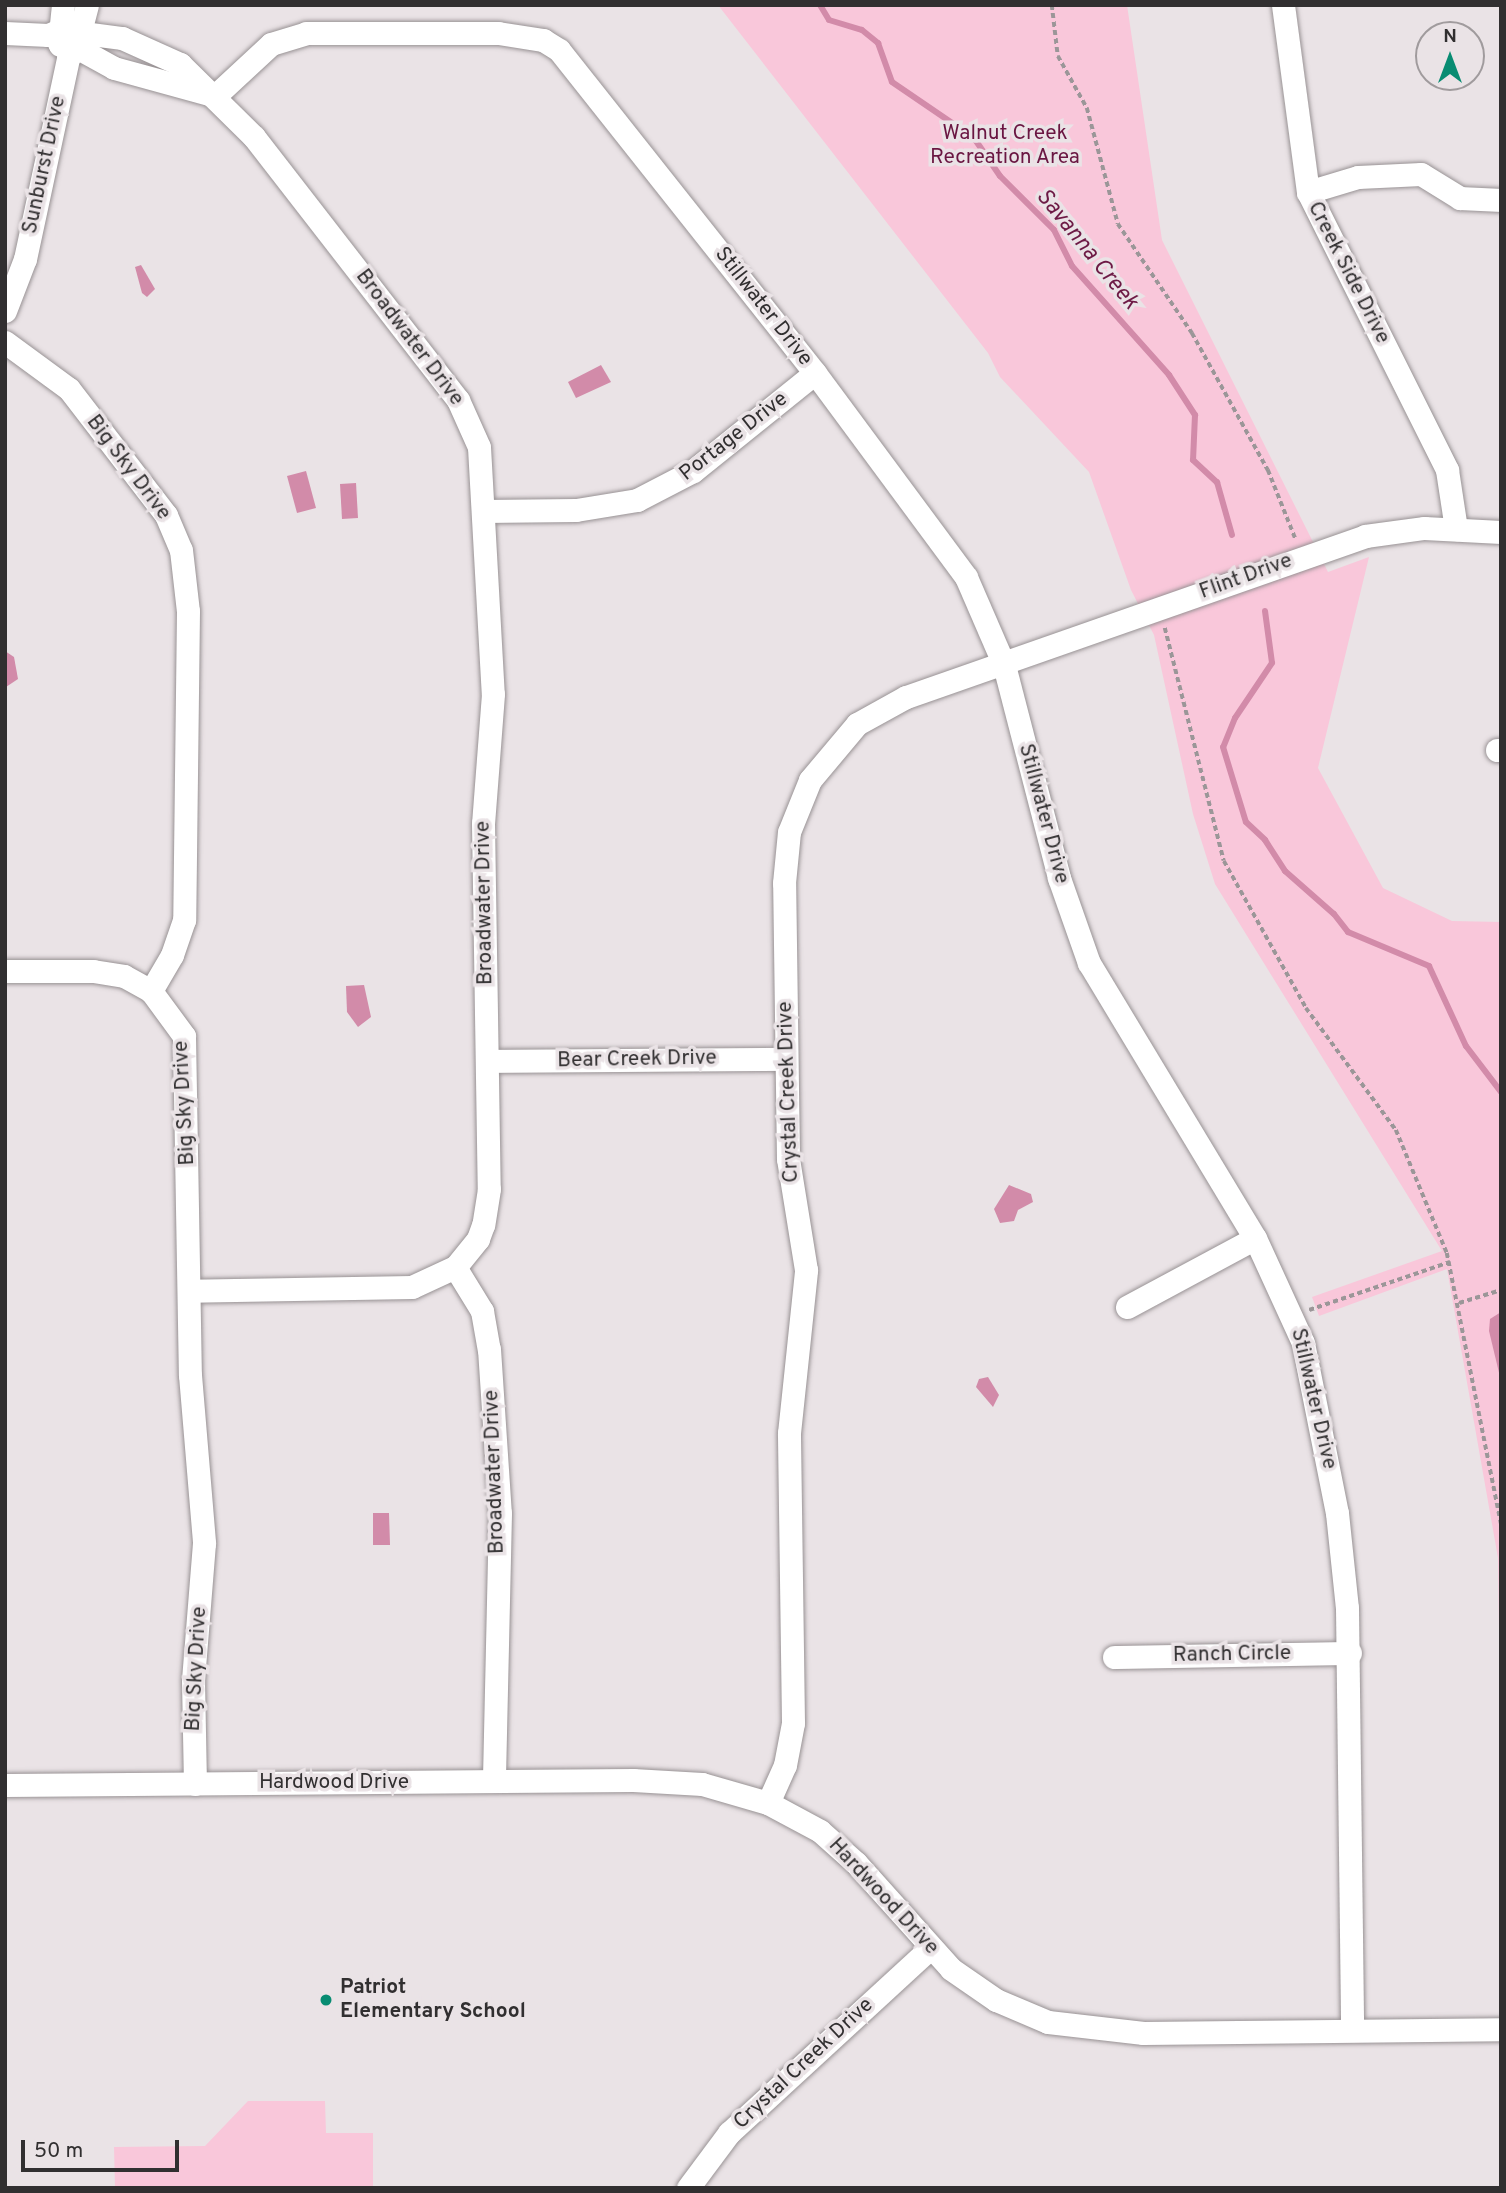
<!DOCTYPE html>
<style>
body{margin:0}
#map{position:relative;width:1506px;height:2193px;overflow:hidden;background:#eae3e6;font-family:Overpass,sans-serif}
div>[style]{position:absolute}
.green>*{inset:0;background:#f9c7da}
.water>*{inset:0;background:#d28ba9}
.stream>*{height:6px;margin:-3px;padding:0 3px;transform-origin:3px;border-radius:3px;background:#d28ba9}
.path>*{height:3.5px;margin-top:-1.75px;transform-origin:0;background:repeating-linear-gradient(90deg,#9b9698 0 5px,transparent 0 8.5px)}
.roads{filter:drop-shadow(0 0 2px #989294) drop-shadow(0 0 2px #989294)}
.minor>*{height:23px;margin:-11.5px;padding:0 11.5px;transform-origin:11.5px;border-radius:11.5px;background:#fff}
.dots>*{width:19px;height:19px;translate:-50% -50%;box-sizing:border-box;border:4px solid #eae3e6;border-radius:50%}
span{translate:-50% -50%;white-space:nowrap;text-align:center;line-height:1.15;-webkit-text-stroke:7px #eae3e6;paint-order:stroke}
.park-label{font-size:21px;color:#6a1642}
.street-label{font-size:21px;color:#312f30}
.poi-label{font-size:21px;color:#312f30;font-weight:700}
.left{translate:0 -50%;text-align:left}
.water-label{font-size:23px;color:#6d1a45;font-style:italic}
.frame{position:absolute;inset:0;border:7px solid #312f30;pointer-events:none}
.north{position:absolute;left:1415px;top:21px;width:70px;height:70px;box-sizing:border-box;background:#eae3e6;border:2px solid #a09b9d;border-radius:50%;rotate:0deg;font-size:19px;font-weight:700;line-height:28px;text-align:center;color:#312f30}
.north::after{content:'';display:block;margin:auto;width:24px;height:32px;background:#088c72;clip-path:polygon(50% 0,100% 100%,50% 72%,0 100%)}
.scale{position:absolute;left:21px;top:2140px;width:158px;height:32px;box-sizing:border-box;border:4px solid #312f30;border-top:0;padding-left:9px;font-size:21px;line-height:24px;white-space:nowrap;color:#312f30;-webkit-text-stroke:5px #eae3e6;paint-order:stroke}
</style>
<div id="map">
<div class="green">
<i style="clip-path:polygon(718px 5px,1127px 5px,1162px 240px,1328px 572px,1369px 557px,1318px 768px,1383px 888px,1452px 921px,1501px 922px,1501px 1774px,1498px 1558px,1447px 1269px,1319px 1316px,1312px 1297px,1442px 1251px,1215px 884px,1193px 814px,1154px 635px,1131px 590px,1089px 472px,1000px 377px,988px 353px)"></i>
<i style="clip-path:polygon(248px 2101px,325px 2101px,326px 2133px,373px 2133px,373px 2188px,115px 2188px,114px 2147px,205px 2146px)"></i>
</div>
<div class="water">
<i style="clip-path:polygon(141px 265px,155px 289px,147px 297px,142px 293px,135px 267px)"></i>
<i style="clip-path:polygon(601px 365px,611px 382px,576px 398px,568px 382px)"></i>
<i style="clip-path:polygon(306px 471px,316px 508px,297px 513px,287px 476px)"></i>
<i style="clip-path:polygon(356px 483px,358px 518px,342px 519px,340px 484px)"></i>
<i style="clip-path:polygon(5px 651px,14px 657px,18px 679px,6px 687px)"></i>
<i style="clip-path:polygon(364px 985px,371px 1017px,358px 1027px,347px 1012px,346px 986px)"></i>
<i style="clip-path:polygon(1009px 1185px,1031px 1194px,1033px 1202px,1018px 1210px,1014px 1221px,1000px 1223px,994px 1209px)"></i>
<i style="clip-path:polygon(1501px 1312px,1501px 1381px,1489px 1331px,1490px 1319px)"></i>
<i style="clip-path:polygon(988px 1377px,999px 1395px,993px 1407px,976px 1387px,979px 1379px)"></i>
<i style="clip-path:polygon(373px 1513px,389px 1513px,390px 1545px,373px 1545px)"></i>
</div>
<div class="stream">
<i style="left:820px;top:5px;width:17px;rotate:59deg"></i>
<i style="left:829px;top:20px;width:34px;rotate:17deg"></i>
<i style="left:862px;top:30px;width:21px;rotate:39deg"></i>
<i style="left:878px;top:43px;width:41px;rotate:70.3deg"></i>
<i style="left:892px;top:82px;width:99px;rotate:34.3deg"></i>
<i style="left:974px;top:138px;width:46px;rotate:55.6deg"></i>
<i style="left:1000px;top:176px;width:76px;rotate:45deg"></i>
<i style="left:1054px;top:230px;width:40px;rotate:63.4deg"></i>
<i style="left:1072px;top:266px;width:146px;rotate:48.3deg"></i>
<i style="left:1169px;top:375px;width:48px;rotate:57deg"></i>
<i style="left:1195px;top:415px;width:45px;rotate:92.5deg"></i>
<i style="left:1193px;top:460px;width:33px;rotate:43deg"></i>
<i style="left:1217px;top:482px;width:55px;rotate:74.2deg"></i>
<i style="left:1265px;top:611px;width:52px;rotate:82.3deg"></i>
<i style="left:1272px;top:663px;width:66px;rotate:123.9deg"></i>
<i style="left:1235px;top:718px;width:31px;rotate:112deg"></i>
<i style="left:1223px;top:747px;width:78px;rotate:73deg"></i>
<i style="left:1246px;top:822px;width:26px;rotate:43deg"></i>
<i style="left:1265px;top:840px;width:37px;rotate:57deg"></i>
<i style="left:1285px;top:871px;width:65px;rotate:41.3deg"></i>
<i style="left:1334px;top:914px;width:23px;rotate:52deg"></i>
<i style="left:1348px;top:932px;width:88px;rotate:22.8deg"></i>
<i style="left:1429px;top:966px;width:88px;rotate:65.2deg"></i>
<i style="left:1466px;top:1046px;width:58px;rotate:52.7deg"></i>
</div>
<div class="path">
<i style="left:1052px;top:5px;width:51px;rotate:83.3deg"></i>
<i style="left:1058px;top:56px;width:60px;rotate:60.9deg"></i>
<i style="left:1087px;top:108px;width:120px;rotate:75deg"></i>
<i style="left:1118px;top:224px;width:132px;rotate:55.8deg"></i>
<i style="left:1192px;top:333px;width:157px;rotate:61deg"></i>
<i style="left:1268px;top:470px;width:75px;rotate:68.2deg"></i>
<i style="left:1165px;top:628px;width:240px;rotate:75.8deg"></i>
<i style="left:1224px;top:861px;width:168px;rotate:60.8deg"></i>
<i style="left:1306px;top:1008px;width:152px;rotate:53.6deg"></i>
<i style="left:1396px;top:1130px;width:133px;rotate:67.5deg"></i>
<i style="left:1447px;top:1253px;width:276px;rotate:78.7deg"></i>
<i style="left:1459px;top:1303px;width:44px;rotate:-17.2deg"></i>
<i style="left:1309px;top:1310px;width:149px;rotate:-18.8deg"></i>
</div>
<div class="roads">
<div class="minor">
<i style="left:1283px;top:5px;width:189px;rotate:82.4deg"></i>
<i style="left:1308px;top:192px;width:311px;rotate:63.4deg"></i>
<i style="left:1447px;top:470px;width:60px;rotate:81.3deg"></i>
<i style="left:5px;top:33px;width:43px;rotate:2.7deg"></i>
<i style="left:48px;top:35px;width:13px;rotate:-23deg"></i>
<i style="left:60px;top:30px;width:63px;rotate:7.4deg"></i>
<i style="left:122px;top:38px;width:64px;rotate:24.1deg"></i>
<i style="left:180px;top:64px;width:104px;rotate:44.6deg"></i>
<i style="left:254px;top:137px;width:333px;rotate:52.2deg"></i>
<i style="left:458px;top:400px;width:51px;rotate:65.9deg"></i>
<i style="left:479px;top:447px;width:247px;rotate:86.8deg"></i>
<i style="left:493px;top:694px;width:129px;rotate:94.4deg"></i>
<i style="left:483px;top:823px;width:366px;rotate:89.1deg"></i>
<i style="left:489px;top:1189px;width:36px;rotate:99deg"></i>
<i style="left:483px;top:1225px;width:15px;rotate:110deg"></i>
<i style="left:478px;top:1239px;width:36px;rotate:129deg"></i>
<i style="left:455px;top:1267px;width:47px;rotate:155.1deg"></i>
<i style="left:412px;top:1287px;width:221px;rotate:179deg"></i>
<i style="left:59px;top:43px;width:38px;rotate:-84deg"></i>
<i style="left:60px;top:45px;width:16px;rotate:7deg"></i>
<i style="left:76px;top:47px;width:43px;rotate:28.9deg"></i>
<i style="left:114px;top:68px;width:98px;rotate:15.3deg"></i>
<i style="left:216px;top:95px;width:75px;rotate:-42.8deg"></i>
<i style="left:271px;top:44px;width:37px;rotate:-17deg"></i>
<i style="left:306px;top:33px;width:192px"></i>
<i style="left:498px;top:33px;width:46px;rotate:8.8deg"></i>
<i style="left:543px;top:40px;width:19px;rotate:32deg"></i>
<i style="left:559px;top:50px;width:412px;rotate:51.6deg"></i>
<i style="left:815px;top:373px;width:254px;rotate:53.5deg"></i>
<i style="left:966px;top:577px;width:96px;rotate:66.6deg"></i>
<i style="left:1004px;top:665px;width:220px;rotate:75.5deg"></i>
<i style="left:1059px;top:878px;width:90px;rotate:70.6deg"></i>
<i style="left:1089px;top:963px;width:321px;rotate:58.9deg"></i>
<i style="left:1255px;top:1238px;width:115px;rotate:65.4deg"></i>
<i style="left:1303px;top:1343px;width:173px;rotate:78.7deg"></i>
<i style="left:1337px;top:1513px;width:96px;rotate:84deg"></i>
<i style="left:1347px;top:1608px;width:422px;rotate:89.3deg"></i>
<i style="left:1308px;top:192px;width:52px;rotate:-16.7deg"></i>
<i style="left:1358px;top:177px;width:63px;rotate:-2.7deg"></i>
<i style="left:1421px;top:174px;width:46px;rotate:31.6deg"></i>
<i style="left:1460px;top:198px;width:41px;rotate:2.8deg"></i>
<i style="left:5px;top:311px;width:56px;rotate:-69deg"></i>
<i style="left:25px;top:259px;width:206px;rotate:-77.9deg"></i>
<i style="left:68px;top:58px;width:14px;rotate:-54deg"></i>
<i style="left:76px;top:47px;width:43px;rotate:-75.3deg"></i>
<i style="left:5px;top:342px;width:79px;rotate:36.3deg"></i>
<i style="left:69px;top:389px;width:159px;rotate:52.4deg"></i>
<i style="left:166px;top:515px;width:38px;rotate:67deg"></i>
<i style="left:181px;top:550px;width:61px;rotate:83.5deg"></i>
<i style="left:188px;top:611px;width:309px;rotate:90.7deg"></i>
<i style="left:184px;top:920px;width:37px;rotate:109deg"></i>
<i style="left:172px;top:955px;width:42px;rotate:120.3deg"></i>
<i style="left:483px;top:511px;width:93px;rotate:-0.6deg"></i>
<i style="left:576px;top:510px;width:62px;rotate:-9.3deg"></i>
<i style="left:637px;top:500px;width:63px;rotate:-27.4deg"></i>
<i style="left:693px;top:471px;width:156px;rotate:-38.8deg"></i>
<i style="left:1497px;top:750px;width:4px"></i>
<i style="left:5px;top:971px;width:88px"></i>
<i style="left:93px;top:971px;width:31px;rotate:9deg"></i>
<i style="left:124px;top:976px;width:31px;rotate:29deg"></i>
<i style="left:151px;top:991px;width:56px;rotate:53.7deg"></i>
<i style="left:184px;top:1036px;width:339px;rotate:89deg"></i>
<i style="left:190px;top:1375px;width:169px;rotate:85.2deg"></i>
<i style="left:204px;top:1543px;width:137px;rotate:94.6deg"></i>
<i style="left:193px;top:1680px;width:104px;rotate:88.9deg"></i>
<i style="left:488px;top:1061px;width:298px;rotate:-0.4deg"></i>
<i style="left:455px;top:1267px;width:52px;rotate:58.5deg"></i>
<i style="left:482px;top:1311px;width:39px;rotate:80deg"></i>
<i style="left:489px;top:1349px;width:164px;rotate:86.2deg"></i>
<i style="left:500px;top:1513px;width:268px;rotate:91.3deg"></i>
<i style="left:1127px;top:1307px;width:145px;rotate:-28.3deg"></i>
<i style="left:1114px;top:1657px;width:236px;rotate:-1deg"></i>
<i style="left:5px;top:1785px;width:628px;rotate:-0.46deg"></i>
<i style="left:633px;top:1780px;width:69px;rotate:3.3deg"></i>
<i style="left:702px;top:1784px;width:69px;rotate:16.1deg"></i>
<i style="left:768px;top:1803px;width:59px;rotate:28.3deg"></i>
<i style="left:820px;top:1831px;width:48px;rotate:41.6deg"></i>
<i style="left:856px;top:1863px;width:142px;rotate:48.1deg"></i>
<i style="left:951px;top:1969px;width:55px;rotate:34.6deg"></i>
<i style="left:996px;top:2000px;width:56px;rotate:22.9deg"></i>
<i style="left:1048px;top:2022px;width:96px;rotate:6.6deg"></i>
<i style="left:1143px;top:2033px;width:358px;rotate:-0.6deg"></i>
<i style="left:768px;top:1803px;width:42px;rotate:-65.9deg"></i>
<i style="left:785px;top:1765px;width:43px;rotate:-79.2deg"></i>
<i style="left:793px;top:1723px;width:290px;rotate:-90.8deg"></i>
<i style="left:789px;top:1433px;width:164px;rotate:-84deg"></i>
<i style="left:806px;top:1270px;width:112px;rotate:-99.2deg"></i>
<i style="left:788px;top:1159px;width:276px;rotate:-90.8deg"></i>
<i style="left:784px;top:883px;width:51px;rotate:-84.4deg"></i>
<i style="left:789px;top:832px;width:56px;rotate:-68deg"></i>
<i style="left:810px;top:780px;width:73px;rotate:-50deg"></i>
<i style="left:857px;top:724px;width:56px;rotate:-28.9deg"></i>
<i style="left:906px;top:697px;width:486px;rotate:-19.3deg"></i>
<i style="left:1365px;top:536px;width:60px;rotate:-7.7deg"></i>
<i style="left:1424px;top:528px;width:77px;rotate:3deg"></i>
<i style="left:688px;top:2188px;width:69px;rotate:-53.3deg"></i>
<i style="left:729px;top:2133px;width:272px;rotate:-42.6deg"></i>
</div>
</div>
<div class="dots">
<i style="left:326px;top:2000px;background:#088c72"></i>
</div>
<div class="park-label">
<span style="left:1005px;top:146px">Walnut Creek<br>Recreation Area</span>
</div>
<div class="street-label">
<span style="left:45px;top:165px;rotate:-78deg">Sunburst Drive</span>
<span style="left:1348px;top:273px;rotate:63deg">Creek Side Drive</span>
<span style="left:763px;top:307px;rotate:52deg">Stillwater Drive</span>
<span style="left:409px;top:338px;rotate:53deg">Broadwater Drive</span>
<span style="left:734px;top:437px;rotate:-38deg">Portage Drive</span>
<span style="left:128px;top:468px;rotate:53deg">Big Sky Drive</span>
<span style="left:1246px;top:577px;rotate:-20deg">Flint Drive</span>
<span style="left:1043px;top:814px;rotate:75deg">Stillwater Drive</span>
<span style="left:485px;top:903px;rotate:-91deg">Broadwater Drive</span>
<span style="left:637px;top:1060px;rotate:-1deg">Bear Creek Drive</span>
<span style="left:789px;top:1092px;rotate:-92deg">Crystal Creek Drive</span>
<span style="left:185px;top:1103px;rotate:-93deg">Big Sky Drive</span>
<span style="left:1313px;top:1399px;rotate:77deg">Stillwater Drive</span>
<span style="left:495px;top:1472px;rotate:-92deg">Broadwater Drive</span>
<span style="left:1232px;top:1655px;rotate:-1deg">Ranch Circle</span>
<span style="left:197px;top:1669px;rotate:-87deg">Big Sky Drive</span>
<span style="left:334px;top:1783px">Hardwood Drive</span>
<span style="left:883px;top:1897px;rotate:47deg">Hardwood Drive</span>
<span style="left:804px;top:2064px;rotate:-43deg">Crystal Creek Drive</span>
</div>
<div class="poi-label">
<span class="left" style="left:340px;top:2000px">Patriot<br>Elementary School</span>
</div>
<div class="water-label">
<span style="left:1086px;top:250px;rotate:51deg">Savanna Creek</span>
</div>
<div class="frame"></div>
<div class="north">N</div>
<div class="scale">50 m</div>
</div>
